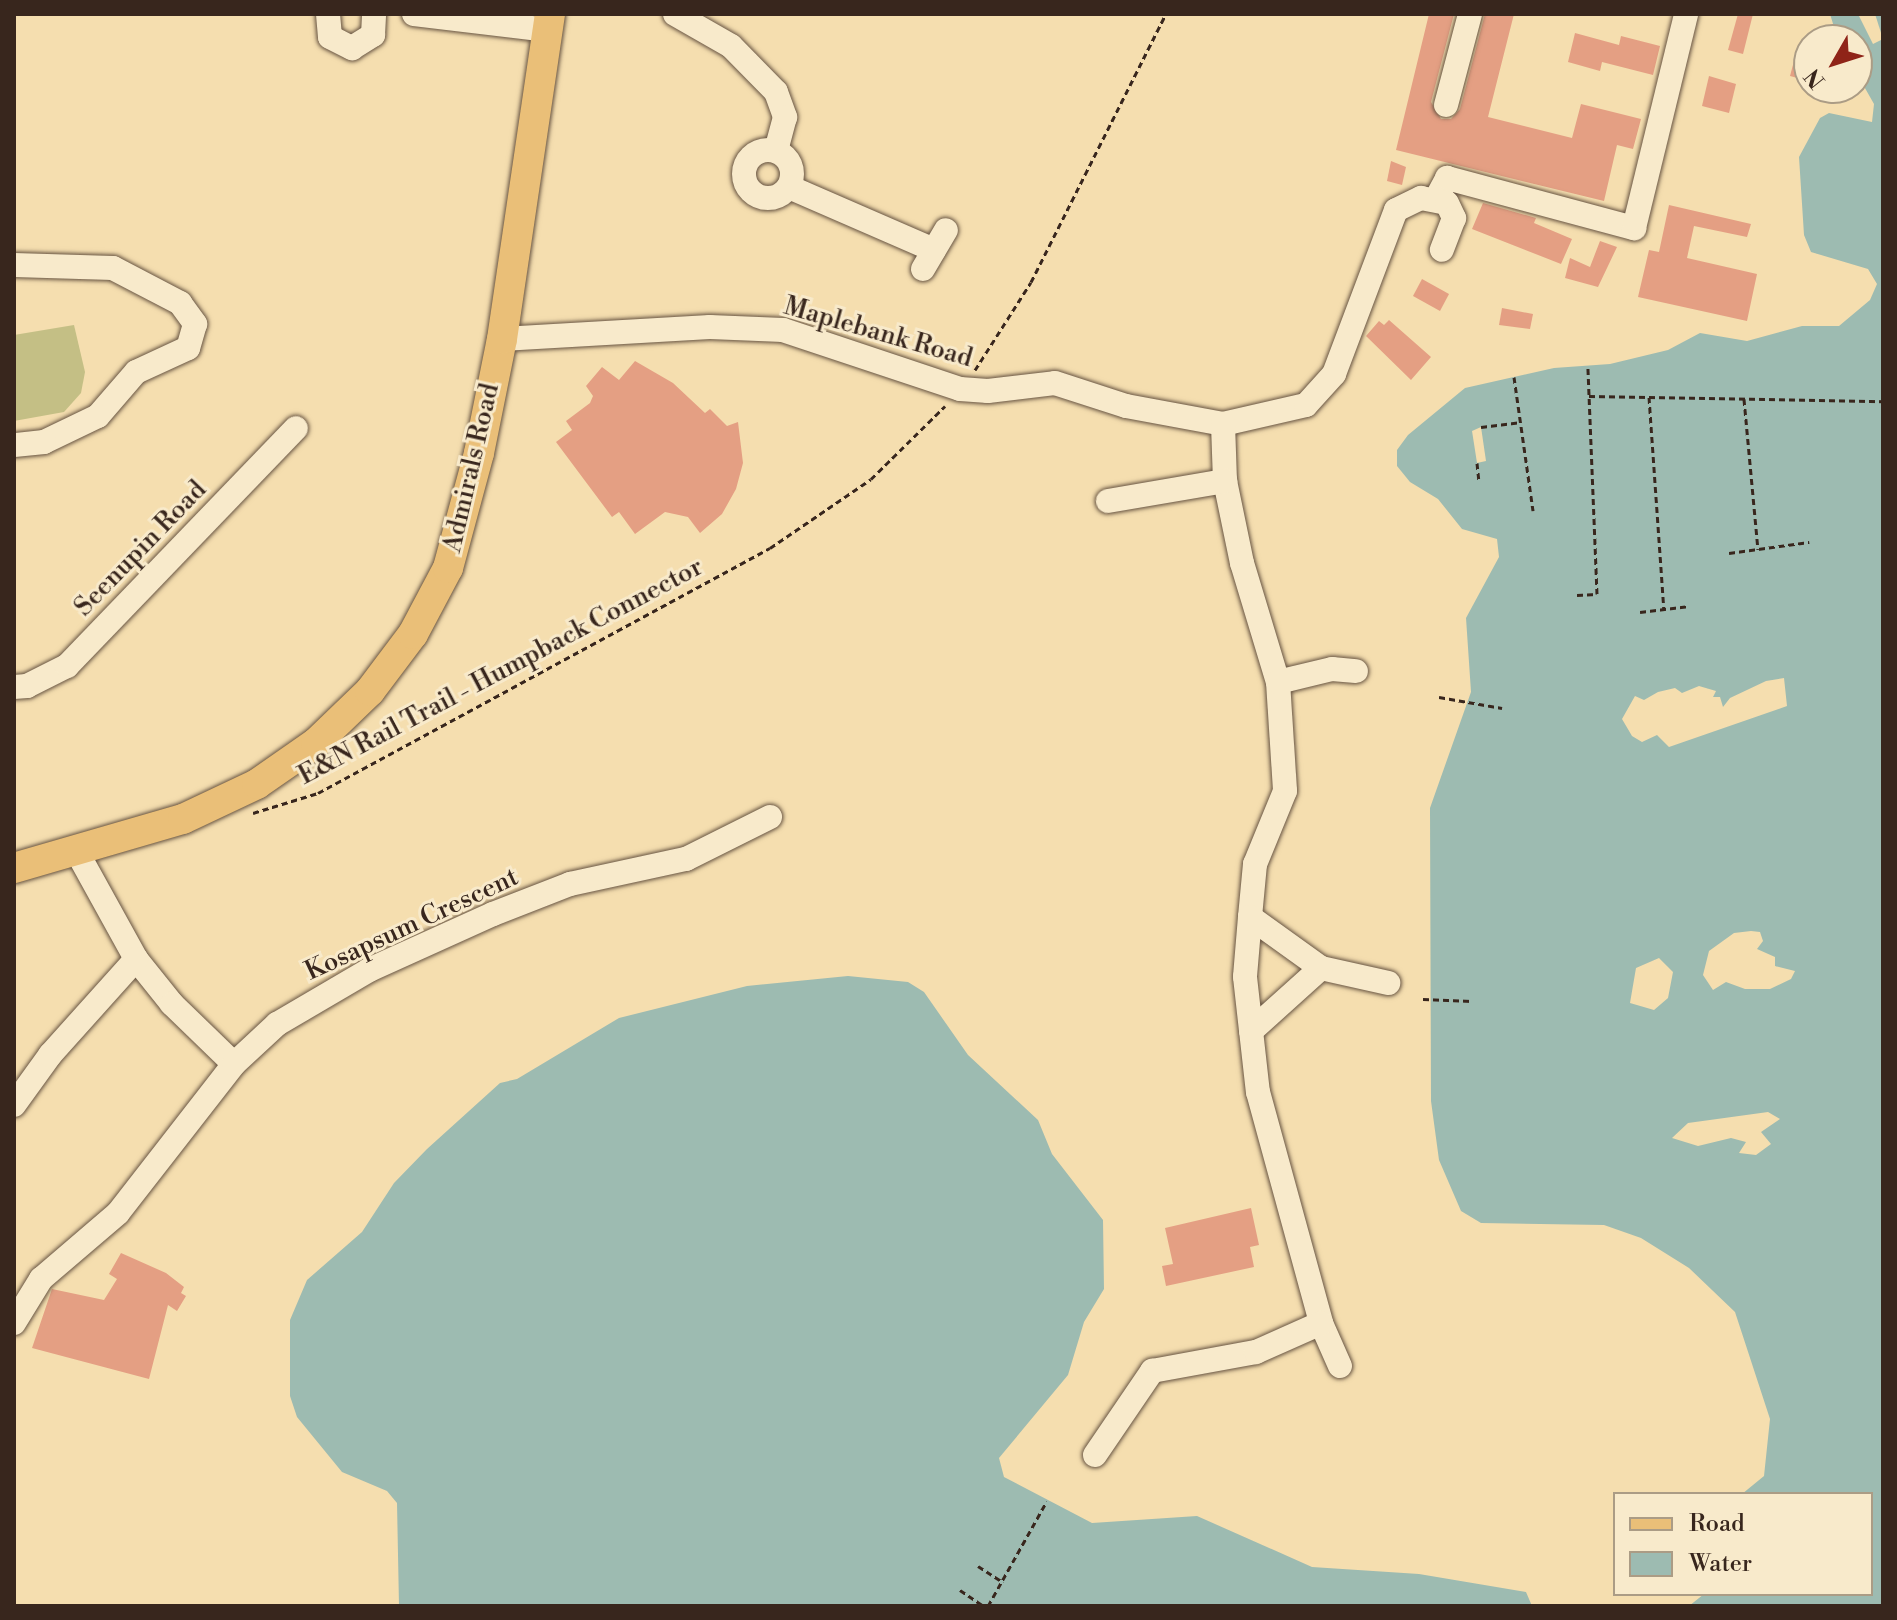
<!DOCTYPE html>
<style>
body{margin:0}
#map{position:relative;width:1897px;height:1620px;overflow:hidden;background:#f5deaf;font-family:"Libre Bodoni",serif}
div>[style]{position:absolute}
.green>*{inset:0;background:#c4bf85}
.water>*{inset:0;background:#9dbbb1}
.pier>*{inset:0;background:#f5deaf}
.building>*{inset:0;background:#e49f83}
.path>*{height:3px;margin-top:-1.5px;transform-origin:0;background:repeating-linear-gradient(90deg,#38261d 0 6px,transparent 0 10px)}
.roads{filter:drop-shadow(0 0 2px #675442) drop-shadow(0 0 2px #675442)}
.minor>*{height:24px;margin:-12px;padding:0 12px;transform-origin:12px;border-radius:12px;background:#f8eacb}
.minor>.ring{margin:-12px;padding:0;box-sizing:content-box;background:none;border:24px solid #f8eacb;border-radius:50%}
.major>*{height:30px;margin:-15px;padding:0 15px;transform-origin:15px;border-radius:15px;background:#eabf78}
span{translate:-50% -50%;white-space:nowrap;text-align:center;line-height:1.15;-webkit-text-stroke:6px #f8eacb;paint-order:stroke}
.street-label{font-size:26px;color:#38261d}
.frame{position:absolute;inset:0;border:16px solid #38261d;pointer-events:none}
.legend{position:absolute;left:1613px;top:1492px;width:260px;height:104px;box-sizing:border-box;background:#f8eacb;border:2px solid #ab9c85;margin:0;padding:10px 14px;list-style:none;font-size:24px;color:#38261d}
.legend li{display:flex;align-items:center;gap:16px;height:40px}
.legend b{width:40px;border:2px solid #ab9c85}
.north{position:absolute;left:1793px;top:24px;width:80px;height:80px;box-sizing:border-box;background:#f8eacb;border:2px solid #ab9c85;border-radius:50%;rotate:231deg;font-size:22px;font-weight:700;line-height:32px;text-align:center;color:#38261d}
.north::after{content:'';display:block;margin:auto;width:28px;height:36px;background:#8f2418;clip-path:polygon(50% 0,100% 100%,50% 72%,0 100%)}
</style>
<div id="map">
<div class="green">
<i style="clip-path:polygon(74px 325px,85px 372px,81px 393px,64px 412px,14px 421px,14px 335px)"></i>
</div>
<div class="water">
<i style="clip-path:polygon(evenodd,1830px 14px,1883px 14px,1883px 1606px,1689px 1606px,1704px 1594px,1871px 1594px,1871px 1494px,1742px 1494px,1764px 1476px,1770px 1419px,1735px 1312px,1689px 1268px,1641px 1238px,1604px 1225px,1481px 1223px,1461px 1211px,1439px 1160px,1431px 1101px,1430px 808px,1471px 692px,1466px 618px,1499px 557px,1497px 539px,1462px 529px,1438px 499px,1410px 482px,1397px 466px,1397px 450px,1408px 435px,1465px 388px,1554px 368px,1610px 364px,1668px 350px,1700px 333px,1747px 341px,1802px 326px,1839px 326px,1870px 300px,1877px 284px,1868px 269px,1811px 252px,1804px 235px,1799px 157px,1820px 118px,1829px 113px,1872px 122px,1874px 104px,1857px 74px,1857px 40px,1838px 40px,1830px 14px,1784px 678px,1787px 706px,1669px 747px,1657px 735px,1642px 742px,1632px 736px,1622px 719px,1635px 696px,1644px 700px,1658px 692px,1675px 688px,1682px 693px,1699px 686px,1716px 691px,1713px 697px,1720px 697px,1723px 707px,1730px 698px,1766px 681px,1784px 678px,1830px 14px,1751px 931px,1760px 932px,1763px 941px,1757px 949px,1775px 957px,1775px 966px,1795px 971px,1791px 979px,1770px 989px,1745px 989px,1726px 982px,1713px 990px,1703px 975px,1709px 951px,1734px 933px,1751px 931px,1830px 14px,1659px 958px,1673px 972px,1668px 998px,1654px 1010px,1630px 1003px,1636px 968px,1659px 958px,1830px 14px,1768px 1112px,1780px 1119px,1761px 1132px,1771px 1144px,1756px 1155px,1739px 1153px,1746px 1142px,1731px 1138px,1698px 1146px,1672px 1138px,1688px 1123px,1768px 1112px)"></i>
<i style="clip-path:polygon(848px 976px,908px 982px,924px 992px,968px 1055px,1038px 1120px,1052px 1154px,1103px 1220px,1104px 1289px,1084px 1322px,1068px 1375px,999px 1458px,1004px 1477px,1092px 1523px,1197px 1516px,1312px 1567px,1419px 1574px,1526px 1592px,1532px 1606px,399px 1606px,397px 1503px,387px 1491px,342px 1472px,297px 1417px,290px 1396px,290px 1320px,307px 1280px,362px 1232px,394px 1183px,427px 1149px,500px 1083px,517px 1079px,619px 1018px,747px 986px)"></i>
</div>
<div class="pier">
<i style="clip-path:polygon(1858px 14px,1875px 14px,1883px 39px,1873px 44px)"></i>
<i style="clip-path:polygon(1481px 427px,1486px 461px,1477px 463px,1472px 431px)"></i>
</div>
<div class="building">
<i style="clip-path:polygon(1429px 14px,1454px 14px,1431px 102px,1441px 119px,1451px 119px,1460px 109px,1485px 14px,1514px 14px,1488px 117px,1572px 138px,1581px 104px,1641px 119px,1633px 149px,1617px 145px,1604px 201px,1396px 150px)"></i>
<i style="clip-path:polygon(1738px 14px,1753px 14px,1743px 54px,1728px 50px)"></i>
<i style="clip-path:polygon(1575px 33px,1619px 45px,1621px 36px,1660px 46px,1653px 75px,1602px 62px,1600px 71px,1568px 62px)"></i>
<i style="clip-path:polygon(1798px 46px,1809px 48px,1809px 81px,1790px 76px)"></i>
<i style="clip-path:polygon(1709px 76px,1736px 84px,1729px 113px,1702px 106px)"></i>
<i style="clip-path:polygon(1391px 161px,1406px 167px,1402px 185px,1387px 181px)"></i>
<i style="clip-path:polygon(1483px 203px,1536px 218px,1534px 223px,1572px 239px,1561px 264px,1472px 229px)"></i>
<i style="clip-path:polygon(1669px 205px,1751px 224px,1747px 237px,1694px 226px,1687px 258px,1757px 274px,1747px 321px,1638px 297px,1649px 250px,1659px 252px)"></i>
<i style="clip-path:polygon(1600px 241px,1617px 247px,1598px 287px,1565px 278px,1570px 258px,1590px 267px)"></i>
<i style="clip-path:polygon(1422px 279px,1449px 294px,1440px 311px,1413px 296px)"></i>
<i style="clip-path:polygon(1502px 308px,1533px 314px,1530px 329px,1499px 325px)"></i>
<i style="clip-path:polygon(1389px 320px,1431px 357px,1411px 380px,1366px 336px,1379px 321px,1384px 325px)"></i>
<i style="clip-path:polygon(635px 361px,673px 383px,705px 413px,710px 409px,727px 426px,738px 422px,743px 463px,736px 489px,722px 514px,700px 533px,688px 517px,665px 512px,635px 534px,619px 512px,612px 517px,556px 442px,572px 430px,566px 421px,590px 403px,593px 396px,586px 386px,602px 367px,619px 380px)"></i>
<i style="clip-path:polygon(1251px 1208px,1259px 1245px,1250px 1247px,1254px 1267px,1166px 1286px,1162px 1266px,1173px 1264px,1165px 1228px)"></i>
<i style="clip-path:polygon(121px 1253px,166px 1273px,184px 1287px,181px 1293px,186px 1296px,177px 1311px,168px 1305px,149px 1379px,32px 1348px,52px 1289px,104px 1300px,117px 1279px,109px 1274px)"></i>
</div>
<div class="path">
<i style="left:975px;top:370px;width:104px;rotate:-57.5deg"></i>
<i style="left:1031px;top:282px;width:300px;rotate:-63.3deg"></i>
<i style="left:1514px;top:377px;width:135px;rotate:81.9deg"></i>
<i style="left:1589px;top:396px;width:294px;rotate:1deg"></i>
<i style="left:1649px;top:397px;width:213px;rotate:86deg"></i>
<i style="left:1744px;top:399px;width:151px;rotate:84.7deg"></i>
<i style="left:1481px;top:427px;width:39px;rotate:-7deg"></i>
<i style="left:1477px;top:463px;width:18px;rotate:84deg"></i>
<i style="left:1729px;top:553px;width:81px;rotate:-7.8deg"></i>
<i style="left:1577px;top:595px;width:20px;rotate:-3deg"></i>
<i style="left:1597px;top:594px;width:228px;rotate:-92.3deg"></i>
<i style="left:1640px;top:612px;width:50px;rotate:-6.8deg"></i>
<i style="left:1439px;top:697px;width:64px;rotate:9.9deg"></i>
<i style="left:253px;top:813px;width:68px;rotate:-17.1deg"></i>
<i style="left:318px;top:793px;width:514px;rotate:-28.46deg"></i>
<i style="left:770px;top:548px;width:122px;rotate:-34.3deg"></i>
<i style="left:871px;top:479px;width:104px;rotate:-44.6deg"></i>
<i style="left:1423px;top:999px;width:49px;rotate:2.3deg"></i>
<i style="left:978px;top:1566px;width:30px;rotate:33deg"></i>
<i style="left:960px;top:1590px;width:29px;rotate:34deg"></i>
<i style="left:988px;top:1606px;width:120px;rotate:-60.7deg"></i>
</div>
<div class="roads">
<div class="minor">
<i style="left:328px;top:14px;width:23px;rotate:85deg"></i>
<i style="left:330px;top:37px;width:25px;rotate:27deg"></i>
<i style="left:352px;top:48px;width:25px;rotate:-32deg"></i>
<i style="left:373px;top:35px;width:21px;rotate:-87deg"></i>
<i style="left:414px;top:14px;width:135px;rotate:6.8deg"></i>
<i style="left:675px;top:14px;width:64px;rotate:29.7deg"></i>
<i style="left:731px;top:46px;width:64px;rotate:45.6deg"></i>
<i style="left:776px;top:92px;width:27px;rotate:70deg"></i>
<i style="left:785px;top:117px;width:35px;rotate:105deg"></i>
<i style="left:1446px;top:105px;width:94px;rotate:-75.2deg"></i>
<i class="ring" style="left:744px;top:150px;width:24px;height:24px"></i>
<i style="left:789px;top:187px;width:158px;rotate:23.5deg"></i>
<i style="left:1436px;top:199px;width:24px;rotate:-62deg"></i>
<i style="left:1447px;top:178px;width:194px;rotate:15deg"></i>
<i style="left:1634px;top:228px;width:220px;rotate:-76.3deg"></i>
<i style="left:14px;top:265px;width:99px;rotate:1.7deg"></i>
<i style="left:113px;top:268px;width:76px;rotate:27.6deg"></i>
<i style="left:180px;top:303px;width:26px;rotate:54deg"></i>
<i style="left:195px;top:324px;width:25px;rotate:106deg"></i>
<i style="left:188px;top:348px;width:57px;rotate:155.2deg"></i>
<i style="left:136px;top:372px;width:58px;rotate:130.8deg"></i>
<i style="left:98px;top:416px;width:60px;rotate:154.3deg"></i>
<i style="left:44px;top:442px;width:30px;rotate:174deg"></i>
<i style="left:923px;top:269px;width:45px;rotate:-59.5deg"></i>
<i style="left:502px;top:339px;width:208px;rotate:-3.3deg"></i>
<i style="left:710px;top:327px;width:73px;rotate:2.4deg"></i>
<i style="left:783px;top:330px;width:187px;rotate:18.4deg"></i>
<i style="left:960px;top:389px;width:28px;rotate:4deg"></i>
<i style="left:988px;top:391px;width:67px;rotate:-6.8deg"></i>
<i style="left:1055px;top:383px;width:75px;rotate:17.9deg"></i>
<i style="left:1126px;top:406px;width:99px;rotate:10.5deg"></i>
<i style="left:1223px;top:424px;width:85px;rotate:-12.9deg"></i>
<i style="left:1306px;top:405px;width:42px;rotate:-47.9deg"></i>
<i style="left:1334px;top:374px;width:175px;rotate:-69.3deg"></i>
<i style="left:1396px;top:210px;width:28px;rotate:-26deg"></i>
<i style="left:1421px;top:198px;width:26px;rotate:11deg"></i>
<i style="left:1447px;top:203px;width:17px;rotate:65deg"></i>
<i style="left:1454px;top:218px;width:34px;rotate:111deg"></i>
<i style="left:1223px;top:424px;width:57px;rotate:88deg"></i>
<i style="left:1225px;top:481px;width:84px;rotate:78.3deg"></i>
<i style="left:1242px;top:563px;width:124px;rotate:73.2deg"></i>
<i style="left:1278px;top:682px;width:109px;rotate:86.3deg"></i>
<i style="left:1285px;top:791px;width:79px;rotate:112.3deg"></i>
<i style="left:1255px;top:864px;width:53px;rotate:95.4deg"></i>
<i style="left:1250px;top:917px;width:60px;rotate:94.8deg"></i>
<i style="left:1245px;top:977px;width:116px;rotate:83.6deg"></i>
<i style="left:1258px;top:1092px;width:239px;rotate:74.7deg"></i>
<i style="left:1321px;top:1323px;width:47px;rotate:66.2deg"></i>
<i style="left:1108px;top:501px;width:119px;rotate:-9.7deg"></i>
<i style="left:1278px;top:682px;width:56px;rotate:-13.5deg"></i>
<i style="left:1332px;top:669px;width:24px;rotate:5deg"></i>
<i style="left:14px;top:687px;width:13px;rotate:-4deg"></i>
<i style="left:27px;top:686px;width:45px;rotate:-26.6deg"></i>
<i style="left:67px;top:666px;width:330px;rotate:-46.1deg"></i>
<i style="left:77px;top:852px;width:122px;rotate:61.1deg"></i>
<i style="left:136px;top:959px;width:58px;rotate:51.3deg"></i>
<i style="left:172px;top:1004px;width:86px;rotate:44.1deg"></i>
<i style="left:1250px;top:917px;width:87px;rotate:35.7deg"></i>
<i style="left:1321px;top:968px;width:69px;rotate:12.6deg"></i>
<i style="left:1251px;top:1031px;width:94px;rotate:-42deg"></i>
<i style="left:14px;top:1105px;width:62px;rotate:-54.2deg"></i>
<i style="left:50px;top:1055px;width:129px;rotate:-48.1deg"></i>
<i style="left:14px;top:1323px;width:52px;rotate:-58.5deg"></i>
<i style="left:41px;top:1279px;width:101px;rotate:-40.6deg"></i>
<i style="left:118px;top:1213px;width:189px;rotate:-52.1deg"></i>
<i style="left:234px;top:1064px;width:59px;rotate:-42.9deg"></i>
<i style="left:277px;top:1024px;width:107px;rotate:-30.4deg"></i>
<i style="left:369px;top:970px;width:136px;rotate:-24.3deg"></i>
<i style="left:493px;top:914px;width:83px;rotate:-21.3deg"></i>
<i style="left:570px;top:884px;width:119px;rotate:-12.2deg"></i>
<i style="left:686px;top:859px;width:94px;rotate:-26.6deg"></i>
<i style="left:1095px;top:1455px;width:102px;rotate:-55.8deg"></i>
<i style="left:1152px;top:1371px;width:106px;rotate:-10.4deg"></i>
<i style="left:1256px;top:1352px;width:71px;rotate:-24deg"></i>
</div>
<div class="major">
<i style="left:14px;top:868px;width:176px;rotate:-16.2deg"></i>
<i style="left:183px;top:819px;width:82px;rotate:-25.3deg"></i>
<i style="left:257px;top:784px;width:72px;rotate:-34.8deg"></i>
<i style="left:316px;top:743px;width:75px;rotate:-43.9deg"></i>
<i style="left:370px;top:691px;width:71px;rotate:-53deg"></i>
<i style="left:413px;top:634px;width:75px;rotate:-62.1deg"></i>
<i style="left:448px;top:568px;width:119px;rotate:-74.9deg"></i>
<i style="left:479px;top:453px;width:116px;rotate:-78.6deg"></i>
<i style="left:502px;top:339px;width:329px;rotate:-81.6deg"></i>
</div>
</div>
<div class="street-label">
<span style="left:878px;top:333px;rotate:16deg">Maplebank Road</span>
<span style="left:472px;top:468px;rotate:-77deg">Admirals Road</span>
<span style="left:141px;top:549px;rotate:-46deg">Seenupin Road</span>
<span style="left:501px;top:672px;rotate:-28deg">E&amp;N Rail Trail - Humpback Connector</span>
<span style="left:412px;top:925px;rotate:-25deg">Kosapsum Crescent</span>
</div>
<div class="frame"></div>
<ul class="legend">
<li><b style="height:10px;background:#eabf78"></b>Road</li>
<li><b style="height:22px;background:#9dbbb1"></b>Water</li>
</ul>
<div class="north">N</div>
</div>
